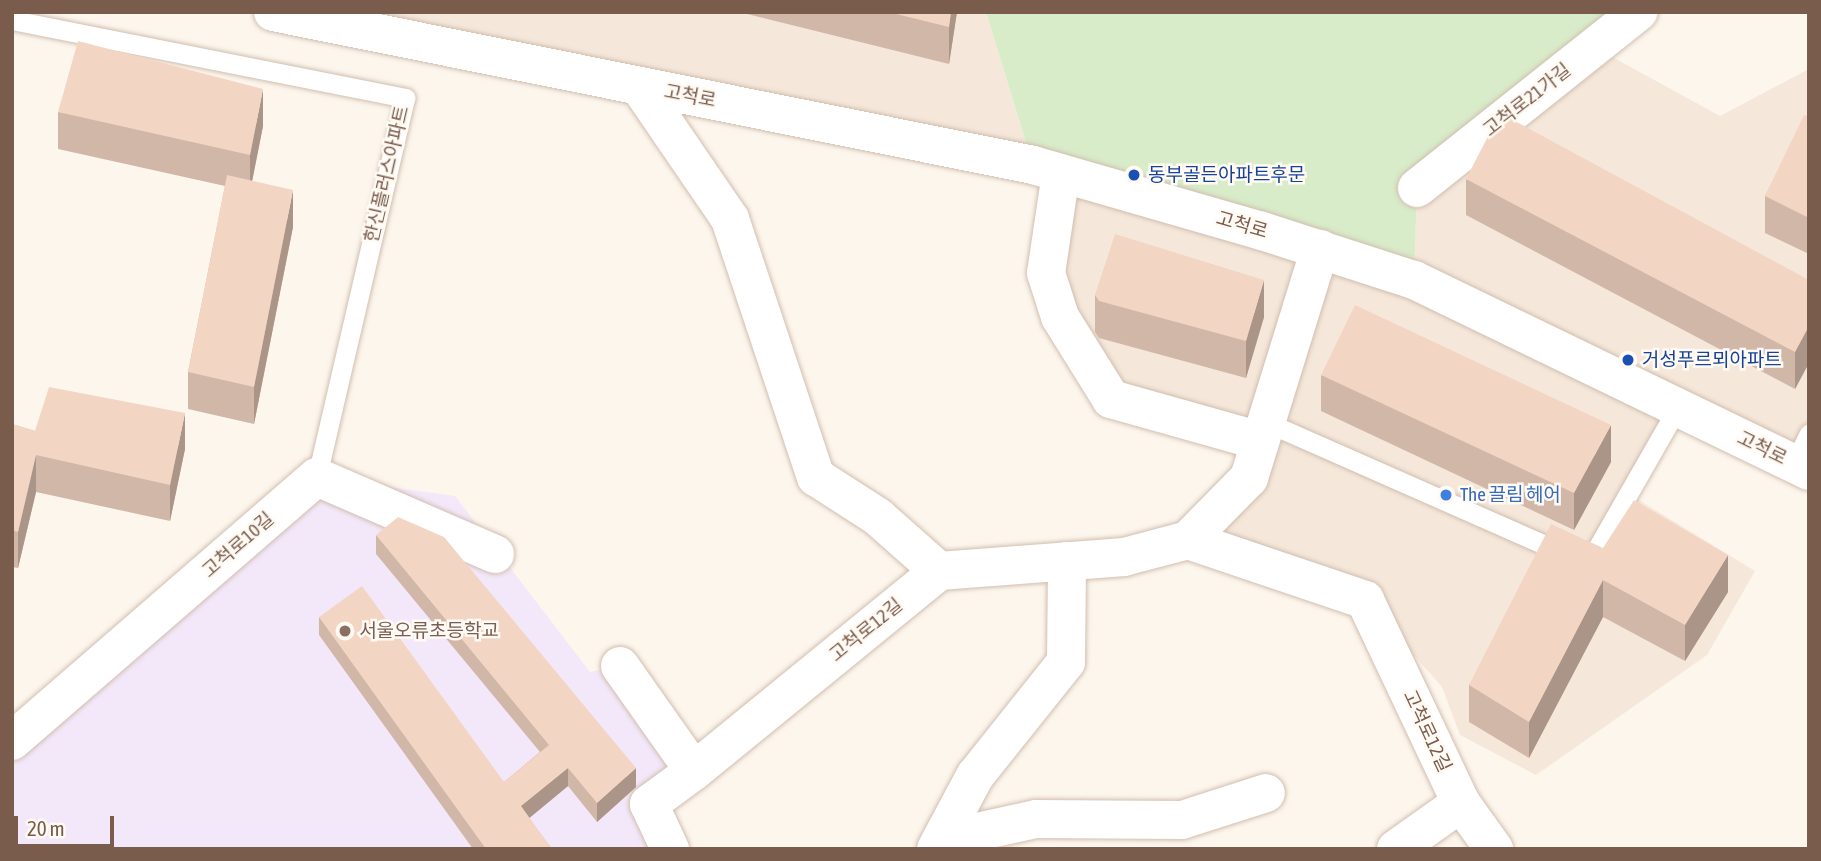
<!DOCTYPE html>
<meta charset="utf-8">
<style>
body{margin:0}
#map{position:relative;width:1821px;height:861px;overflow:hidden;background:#fdf6ec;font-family:"Asap Condensed","Noto Sans KR",sans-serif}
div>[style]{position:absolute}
.residential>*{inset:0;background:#f5e8da}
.education>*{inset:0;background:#f3e8fa}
.green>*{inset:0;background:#d8ecc9}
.roads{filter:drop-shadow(0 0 2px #d1beb0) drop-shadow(0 0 2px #d1beb0)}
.service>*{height:19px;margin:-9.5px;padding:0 9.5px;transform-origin:9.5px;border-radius:9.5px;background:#fff}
.minor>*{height:38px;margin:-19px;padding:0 19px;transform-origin:19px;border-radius:19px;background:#fff}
.secondary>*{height:38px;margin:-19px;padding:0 19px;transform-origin:19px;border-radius:19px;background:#fff}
.wall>*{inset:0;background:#d1b7a8}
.shaded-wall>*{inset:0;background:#aa9588}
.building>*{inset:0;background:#f3d5c3}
.dots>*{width:19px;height:19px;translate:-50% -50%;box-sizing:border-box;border:4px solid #fffaf3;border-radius:50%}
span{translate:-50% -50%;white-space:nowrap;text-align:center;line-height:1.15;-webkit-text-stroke:5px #fffaf3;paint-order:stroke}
.street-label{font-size:19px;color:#7a5c4d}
.transit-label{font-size:19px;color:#164399}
.left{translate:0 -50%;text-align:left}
.shop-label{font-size:19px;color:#366cbe}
.education-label{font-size:19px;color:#785e54}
.frame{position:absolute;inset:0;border:14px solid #7a5c4d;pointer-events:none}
.scale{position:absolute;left:14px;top:816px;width:100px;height:32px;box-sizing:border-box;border:4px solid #7a5c4d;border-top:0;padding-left:9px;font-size:21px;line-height:24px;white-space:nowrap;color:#7a5c4d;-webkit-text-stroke:5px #fffaf3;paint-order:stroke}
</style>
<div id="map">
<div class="residential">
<i style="clip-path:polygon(272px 12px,986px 12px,1033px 165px)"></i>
<i style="clip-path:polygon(1594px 47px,1720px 116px,1809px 69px,1809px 433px,1794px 464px,1679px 407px,1629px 494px,1755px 571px,1707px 655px,1536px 775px,1460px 735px,1442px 687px,1365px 600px,1188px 540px,1260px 441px,1111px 399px,1060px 317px,1061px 173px,1414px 279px,1417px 188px)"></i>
</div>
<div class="education">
<i style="clip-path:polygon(317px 477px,455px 496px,590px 672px,612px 667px,682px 763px,653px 849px,12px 849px,12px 739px)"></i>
</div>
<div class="green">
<i style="clip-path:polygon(986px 12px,1638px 12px,1417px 188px,1414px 280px,1033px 165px)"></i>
</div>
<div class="roads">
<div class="service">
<i style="left:12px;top:20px;width:401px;rotate:11.2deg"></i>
<i style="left:405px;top:98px;width:389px;rotate:103.1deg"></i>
<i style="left:1266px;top:422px;width:352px;rotate:23.8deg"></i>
<i style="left:1588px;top:564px;width:181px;rotate:-60.2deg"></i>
<i style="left:1794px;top:464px;width:34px;rotate:-64deg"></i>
</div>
<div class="minor">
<i style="left:639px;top:86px;width:161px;rotate:55.6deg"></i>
<i style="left:730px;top:219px;width:272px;rotate:71.6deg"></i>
<i style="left:816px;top:477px;width:74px;rotate:32.8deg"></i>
<i style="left:878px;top:517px;width:81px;rotate:41.5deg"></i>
<i style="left:1061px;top:173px;width:101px;rotate:98.5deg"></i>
<i style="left:1046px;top:273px;width:46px;rotate:72.3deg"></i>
<i style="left:1060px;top:317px;width:97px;rotate:58.1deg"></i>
<i style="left:1111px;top:399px;width:155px;rotate:15.7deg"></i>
<i style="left:1417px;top:188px;width:283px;rotate:-38.5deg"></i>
<i style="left:1188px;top:540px;width:187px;rotate:18.7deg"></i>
<i style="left:1365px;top:600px;width:225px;rotate:64.7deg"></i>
<i style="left:1461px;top:803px;width:57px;rotate:54.3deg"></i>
<i style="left:620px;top:666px;width:128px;rotate:54.8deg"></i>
<i style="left:694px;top:771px;width:56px;rotate:143.7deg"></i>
<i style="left:649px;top:804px;width:50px;rotate:65deg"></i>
<i style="left:12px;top:741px;width:403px;rotate:-40.9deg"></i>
<i style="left:317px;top:477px;width:194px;rotate:23.4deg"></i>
<i style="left:694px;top:771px;width:316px;rotate:-39.2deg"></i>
<i style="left:939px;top:571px;width:186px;rotate:-4.3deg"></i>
<i style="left:1124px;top:557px;width:66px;rotate:-14.9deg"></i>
<i style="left:1188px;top:540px;width:87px;rotate:-45.5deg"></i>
<i style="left:1249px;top:478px;width:240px;rotate:-72.8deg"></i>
<i style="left:945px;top:839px;width:93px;rotate:-12.4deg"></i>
<i style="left:1036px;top:819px;width:146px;rotate:0.4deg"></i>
<i style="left:1182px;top:820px;width:88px;rotate:-17.8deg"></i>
<i style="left:936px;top:849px;width:83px;rotate:-61.9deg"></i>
<i style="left:975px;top:776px;width:146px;rotate:-51.4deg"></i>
<i style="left:1066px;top:662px;width:101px;rotate:-89.4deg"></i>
<i style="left:1396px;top:849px;width:80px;rotate:-35.3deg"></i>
</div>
<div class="secondary">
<i style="left:273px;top:12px;width:775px;rotate:11.38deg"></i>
<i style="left:1033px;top:165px;width:238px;rotate:16.1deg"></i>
<i style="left:1262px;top:231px;width:160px;rotate:17.9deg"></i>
<i style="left:1414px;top:280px;width:439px;rotate:25.8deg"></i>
</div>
</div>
<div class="wall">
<i style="clip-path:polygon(739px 12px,957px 12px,949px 64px)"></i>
<i style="clip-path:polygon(58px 112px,263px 126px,252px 181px,293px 227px,254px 424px,188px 409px,188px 372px,225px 186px,58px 149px)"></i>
<i style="clip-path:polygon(1809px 116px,1809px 254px,1765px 233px,1765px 196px)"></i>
<i style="clip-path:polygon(1466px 179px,1809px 280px,1809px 363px,1795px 389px,1466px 215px)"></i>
<i style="clip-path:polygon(1095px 295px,1264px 317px,1246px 378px,1099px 338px,1095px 332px)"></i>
<i style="clip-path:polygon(1321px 375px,1611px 462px,1574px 530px,1321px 411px)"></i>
<i style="clip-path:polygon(12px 424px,35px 431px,185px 449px,170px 521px,36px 492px,18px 568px,12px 567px)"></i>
<i style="clip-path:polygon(376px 535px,636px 787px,597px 822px,568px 786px,529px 818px,552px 849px,473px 849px,319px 635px,319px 617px,504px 782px,540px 752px,376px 554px)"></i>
<i style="clip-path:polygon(1603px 548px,1728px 592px,1685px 661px,1603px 617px,1529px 758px,1469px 722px,1469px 685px)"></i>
</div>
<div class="shaded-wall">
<i style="clip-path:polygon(951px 12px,957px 12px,949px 64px,949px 27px)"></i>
<i style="clip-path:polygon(263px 89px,263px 126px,250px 192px,250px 155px)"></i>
<i style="clip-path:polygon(293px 190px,293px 227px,254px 424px,254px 387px)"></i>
<i style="clip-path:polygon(1264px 280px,1264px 317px,1246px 378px,1246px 341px)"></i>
<i style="clip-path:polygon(1809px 326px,1809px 363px,1795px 389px,1795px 352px)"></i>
<i style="clip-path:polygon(185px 413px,185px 449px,170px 521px,170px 485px)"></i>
<i style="clip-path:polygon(1611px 425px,1611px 462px,1574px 530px,1574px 493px)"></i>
<i style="clip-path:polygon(36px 455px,36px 492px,18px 568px,18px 532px)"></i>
<i style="clip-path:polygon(1728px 555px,1728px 592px,1685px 661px,1685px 625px)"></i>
<i style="clip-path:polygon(1603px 580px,1603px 617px,1529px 758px,1529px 722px)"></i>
<i style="clip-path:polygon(568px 768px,568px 786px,521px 825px,521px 806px)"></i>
<i style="clip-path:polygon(636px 768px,636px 787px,597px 822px,597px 803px)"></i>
</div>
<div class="building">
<i style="clip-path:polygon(888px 12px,951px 12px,949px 27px)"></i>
<i style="clip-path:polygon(78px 41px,263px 89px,250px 155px,58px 112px)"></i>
<i style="clip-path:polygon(1500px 113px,1809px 280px,1809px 326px,1795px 352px,1466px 179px)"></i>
<i style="clip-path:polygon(1804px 115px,1809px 116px,1809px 218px,1765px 196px)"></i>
<i style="clip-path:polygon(227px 175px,293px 190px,254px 387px,188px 372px)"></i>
<i style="clip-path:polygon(1115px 234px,1264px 280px,1246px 341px,1099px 301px,1095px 295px)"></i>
<i style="clip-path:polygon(1355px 305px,1611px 425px,1574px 493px,1321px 375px)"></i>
<i style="clip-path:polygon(49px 387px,185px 413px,170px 485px,36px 455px,18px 532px,12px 530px,12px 424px,35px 431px)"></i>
<i style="clip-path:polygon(1634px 500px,1728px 555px,1685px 625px,1603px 580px,1529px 722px,1469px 685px,1551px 524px,1603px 548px)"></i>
<i style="clip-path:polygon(398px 517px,444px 537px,636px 768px,597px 803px,568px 768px,521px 806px,552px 849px,486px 849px,319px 617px,362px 586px,504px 782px,549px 745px,376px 535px)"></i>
</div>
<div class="dots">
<i style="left:1134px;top:175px;background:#1a4fb4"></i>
<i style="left:1628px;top:360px;background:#1a4fb4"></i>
<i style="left:1446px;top:495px;background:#3f7fe0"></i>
<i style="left:345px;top:631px;background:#8d6e63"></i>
</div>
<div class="street-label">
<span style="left:690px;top:96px;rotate:11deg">고척로</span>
<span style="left:1527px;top:100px;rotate:-38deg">고척로21가길</span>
<span style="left:387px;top:174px;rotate:-77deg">한신플러스아파트</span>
<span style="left:1242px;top:225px;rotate:16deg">고척로</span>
<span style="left:1762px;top:448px;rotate:26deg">고척로</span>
<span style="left:238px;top:545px;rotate:-41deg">고척로10길</span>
<span style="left:866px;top:630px;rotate:-39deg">고척로12길</span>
<span style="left:1427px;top:731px;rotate:65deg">고척로12길</span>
</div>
<div class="transit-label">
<span class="left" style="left:1148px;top:175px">동부골든아파트후문</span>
<span class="left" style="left:1642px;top:360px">거성푸르뫼아파트</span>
</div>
<div class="shop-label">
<span class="left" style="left:1460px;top:495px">The 끌림 헤어</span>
</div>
<div class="education-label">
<span class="left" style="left:359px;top:631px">서울오류초등학교</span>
</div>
<div class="frame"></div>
<div class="scale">20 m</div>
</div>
